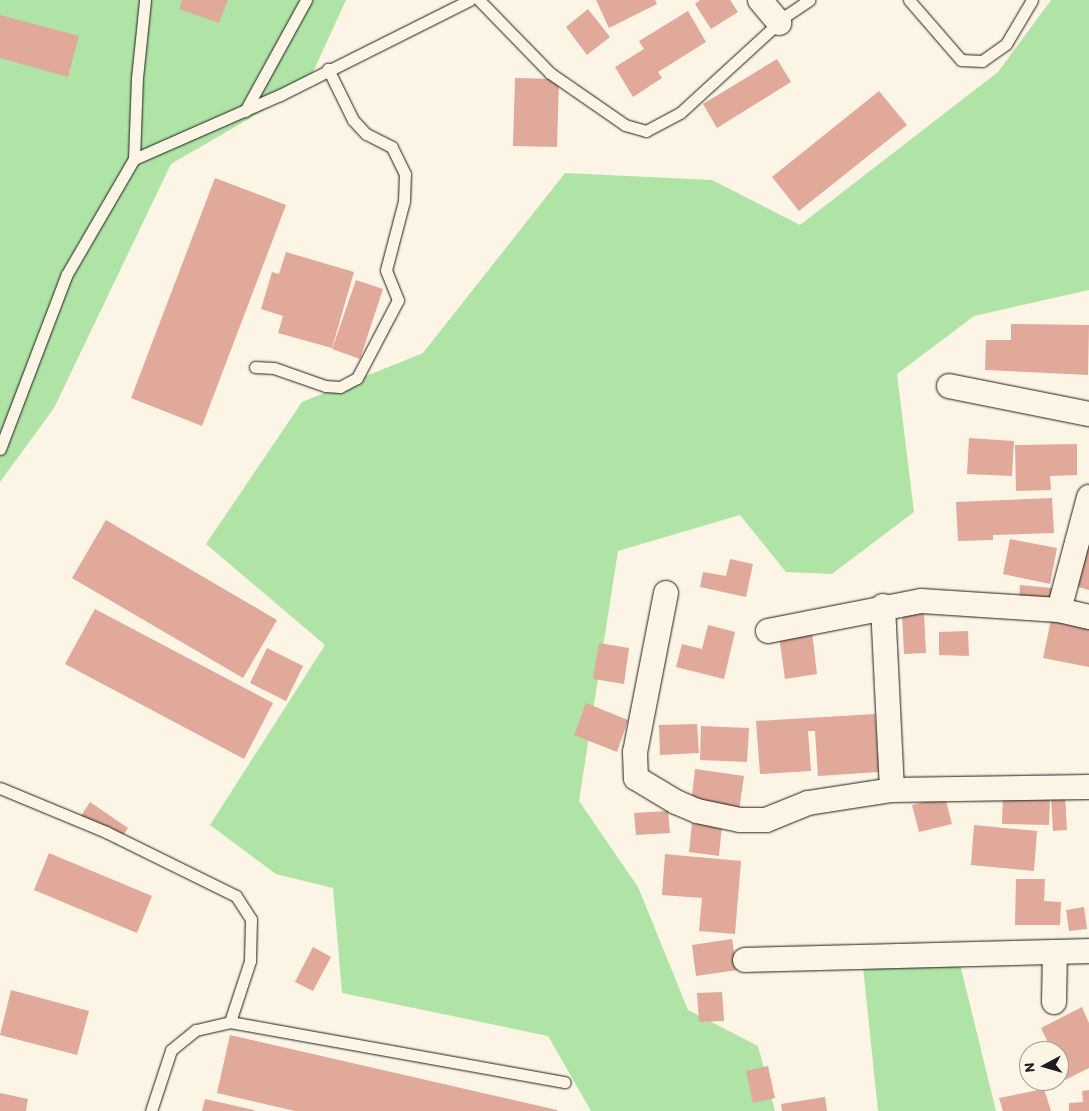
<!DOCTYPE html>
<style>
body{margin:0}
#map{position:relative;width:1089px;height:1111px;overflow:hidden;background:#fcf5e5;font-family:Itim,sans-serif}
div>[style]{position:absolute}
.green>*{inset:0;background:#afe4a6}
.building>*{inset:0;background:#e1a99a}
.roads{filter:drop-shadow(0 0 1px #1c1c1c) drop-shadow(0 0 1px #1c1c1c)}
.lane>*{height:11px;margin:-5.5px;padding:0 5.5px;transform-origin:5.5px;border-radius:5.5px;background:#fcf5e5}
.street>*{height:24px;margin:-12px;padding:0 12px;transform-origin:12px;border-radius:12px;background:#fcf5e5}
span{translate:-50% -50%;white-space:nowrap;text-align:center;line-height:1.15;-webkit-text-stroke:4px #fcf5e5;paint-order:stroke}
.north{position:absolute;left:1019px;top:1041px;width:50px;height:50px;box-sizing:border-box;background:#fcf5e5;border:1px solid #a29e95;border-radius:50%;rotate:264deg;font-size:14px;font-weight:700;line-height:20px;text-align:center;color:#1c1c1c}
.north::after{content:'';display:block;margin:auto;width:18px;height:22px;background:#1c1c1c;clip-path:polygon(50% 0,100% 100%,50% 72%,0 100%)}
</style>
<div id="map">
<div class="green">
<i style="clip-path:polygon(0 0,346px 0,307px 85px,171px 164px,54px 408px,0 482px)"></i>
<i style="clip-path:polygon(1051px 0,1089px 0,1089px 290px,974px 316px,897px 374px,914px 512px,832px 574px,786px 572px,740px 515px,618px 551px,579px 801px,638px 887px,688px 1010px,758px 1046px,775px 1111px,591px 1111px,548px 1036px,342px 993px,333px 888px,276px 874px,210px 825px,325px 645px,206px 544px,302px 402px,423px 353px,565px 173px,712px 180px,800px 225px,998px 72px)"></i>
<i style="clip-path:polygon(957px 952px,996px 1111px,878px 1111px,862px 957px)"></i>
</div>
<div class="building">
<i style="clip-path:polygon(182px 0,228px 0,219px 23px,179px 9px)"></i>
<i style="clip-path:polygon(596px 0,655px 0,657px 4px,609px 28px)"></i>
<i style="clip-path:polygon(700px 0,730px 0,738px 12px,711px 29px,695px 4px)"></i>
<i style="clip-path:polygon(588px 9px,610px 37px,587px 55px,566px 27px)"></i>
<i style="clip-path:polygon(688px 11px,706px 42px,658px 72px,662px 78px,633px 97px,615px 67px,644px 49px,639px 41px)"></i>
<i style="clip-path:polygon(0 15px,79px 36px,68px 77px,0 58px)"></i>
<i style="clip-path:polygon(777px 59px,791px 82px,717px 128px,703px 104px)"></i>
<i style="clip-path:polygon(515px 78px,559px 79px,557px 147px,513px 146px)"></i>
<i style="clip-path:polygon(879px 91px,907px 125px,799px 211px,772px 177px)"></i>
<i style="clip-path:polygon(215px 178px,286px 205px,202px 426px,131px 398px)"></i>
<i style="clip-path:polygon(286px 252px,354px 272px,332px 348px,278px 333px,283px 316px,261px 309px,272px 272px,279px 274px)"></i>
<i style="clip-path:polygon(356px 280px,383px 289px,360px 359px,332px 349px)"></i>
<i style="clip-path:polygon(1011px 324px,1089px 325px,1088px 375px,985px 370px,986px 340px,1011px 340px)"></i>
<i style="clip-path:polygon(969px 438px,1014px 441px,1012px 476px,967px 474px)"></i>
<i style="clip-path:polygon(1077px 444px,1077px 475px,1050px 476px,1051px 490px,1016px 491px,1015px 445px)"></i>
<i style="clip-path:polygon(1052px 498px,1054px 533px,993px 535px,993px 540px,958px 541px,956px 502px)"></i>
<i style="clip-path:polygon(106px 520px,277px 620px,243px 678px,72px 578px)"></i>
<i style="clip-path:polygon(1089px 533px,1089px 590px,1071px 585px)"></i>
<i style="clip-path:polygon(1010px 539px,1057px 548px,1050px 584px,1003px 574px)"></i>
<i style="clip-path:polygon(730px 559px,753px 564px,746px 597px,700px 587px,703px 572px,726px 576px)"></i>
<i style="clip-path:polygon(1020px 585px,1052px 588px,1051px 602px,1019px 600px)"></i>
<i style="clip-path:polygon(95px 609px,273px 703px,244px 759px,65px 664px)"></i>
<i style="clip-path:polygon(924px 613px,926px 653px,904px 654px,902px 615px)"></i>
<i style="clip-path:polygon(1051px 620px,1089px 628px,1089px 667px,1043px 658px)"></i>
<i style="clip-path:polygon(708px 625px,735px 632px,724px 679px,676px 667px,682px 644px,702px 649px)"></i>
<i style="clip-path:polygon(968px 631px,969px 656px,939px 655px,939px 632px)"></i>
<i style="clip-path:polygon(812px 632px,817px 674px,785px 679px,779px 636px)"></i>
<i style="clip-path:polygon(599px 643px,629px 648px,624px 684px,593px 679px)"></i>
<i style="clip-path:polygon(267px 648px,303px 666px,286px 701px,250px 683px)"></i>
<i style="clip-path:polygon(586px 703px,628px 720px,617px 752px,574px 735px)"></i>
<i style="clip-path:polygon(875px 714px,879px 772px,818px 776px,815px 731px,808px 731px,811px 771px,760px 774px,756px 721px)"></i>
<i style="clip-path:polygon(697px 724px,699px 753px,660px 755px,659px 725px)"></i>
<i style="clip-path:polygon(701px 726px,749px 728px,747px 762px,700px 760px)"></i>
<i style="clip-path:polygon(695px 769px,744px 776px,739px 811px,691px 804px)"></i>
<i style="clip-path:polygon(1065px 795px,1067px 830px,1053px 831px,1051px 796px)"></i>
<i style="clip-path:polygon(1003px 796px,1050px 797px,1049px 825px,1002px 824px)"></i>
<i style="clip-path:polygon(945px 797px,952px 824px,919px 832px,912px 805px)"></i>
<i style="clip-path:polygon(90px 802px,128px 828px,117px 845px,79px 819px)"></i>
<i style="clip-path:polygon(668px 811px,670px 833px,636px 835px,634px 813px)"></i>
<i style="clip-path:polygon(692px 823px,722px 826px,719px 856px,689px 852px)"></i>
<i style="clip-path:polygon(974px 825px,1037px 831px,1034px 871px,971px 865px)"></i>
<i style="clip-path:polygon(49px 853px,152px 896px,137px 933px,34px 890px)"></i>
<i style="clip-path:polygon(665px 854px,741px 861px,735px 934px,699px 931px,702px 898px,662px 895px)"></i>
<i style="clip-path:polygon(1016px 879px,1045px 879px,1044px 901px,1061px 902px,1060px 925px,1015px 925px)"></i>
<i style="clip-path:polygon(1084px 907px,1087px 929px,1069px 931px,1066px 910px)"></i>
<i style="clip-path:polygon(732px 939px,737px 970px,696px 976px,692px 945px)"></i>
<i style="clip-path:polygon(313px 947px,331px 957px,313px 991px,295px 982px)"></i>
<i style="clip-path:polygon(11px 990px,89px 1011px,77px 1055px,0 1035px)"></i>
<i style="clip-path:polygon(722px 992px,724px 1021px,699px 1022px,697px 993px)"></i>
<i style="clip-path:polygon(1082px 1007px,1089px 1023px,1089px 1068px,1065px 1080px,1059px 1067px,1059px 1051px,1052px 1051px,1041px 1028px)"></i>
<i style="clip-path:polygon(230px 1035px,557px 1110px,557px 1111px,295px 1111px,217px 1093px)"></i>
<i style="clip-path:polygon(768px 1066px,775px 1098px,753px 1103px,746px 1071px)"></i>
<i style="clip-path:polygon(1044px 1089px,1051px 1111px,1003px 1111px,999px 1098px)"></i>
<i style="clip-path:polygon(1089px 1090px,1089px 1111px,1069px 1111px,1069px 1103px,1083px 1102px,1082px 1091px)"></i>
<i style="clip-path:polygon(0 1093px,28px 1099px,26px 1111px,0 1111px)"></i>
<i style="clip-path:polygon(825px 1097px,827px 1111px,782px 1111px,781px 1104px)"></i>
<i style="clip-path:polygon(205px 1099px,254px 1110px,254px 1111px,202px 1111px)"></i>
</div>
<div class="roads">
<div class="lane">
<i style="left:479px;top:0;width:102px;rotate:45.8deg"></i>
<i style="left:550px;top:73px;width:91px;rotate:34.7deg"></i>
<i style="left:625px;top:125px;width:22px;rotate:16deg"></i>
<i style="left:646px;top:131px;width:38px;rotate:-28deg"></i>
<i style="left:680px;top:113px;width:145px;rotate:-42.5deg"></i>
<i style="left:787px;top:15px;width:27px;rotate:-34deg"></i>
<i style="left:909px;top:0;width:79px;rotate:49.1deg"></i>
<i style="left:961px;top:60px;width:21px;rotate:3deg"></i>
<i style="left:982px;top:61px;width:29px;rotate:-35deg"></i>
<i style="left:1006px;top:44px;width:51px;rotate:-59.4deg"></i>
<i style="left:245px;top:111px;width:127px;rotate:-61.2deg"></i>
<i style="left:134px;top:159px;width:81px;rotate:-87.9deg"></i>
<i style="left:137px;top:78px;width:78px;rotate:-84.1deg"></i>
<i style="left:255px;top:367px;width:19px;rotate:3deg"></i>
<i style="left:274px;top:368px;width:54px;rotate:19.4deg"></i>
<i style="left:325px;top:386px;width:15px;rotate:4deg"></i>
<i style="left:340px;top:387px;width:19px;rotate:-28deg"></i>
<i style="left:357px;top:378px;width:88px;rotate:-62.3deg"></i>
<i style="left:398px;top:300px;width:32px;rotate:-112deg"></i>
<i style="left:386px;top:270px;width:71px;rotate:-75.4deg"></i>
<i style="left:404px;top:201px;width:27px;rotate:-88deg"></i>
<i style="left:405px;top:174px;width:30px;rotate:-116deg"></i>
<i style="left:392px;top:147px;width:29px;rotate:-153deg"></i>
<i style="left:366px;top:134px;width:19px;rotate:-133deg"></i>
<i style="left:353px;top:120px;width:57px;rotate:-116.1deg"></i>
<i style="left:0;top:449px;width:187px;rotate:-69.1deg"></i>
<i style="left:67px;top:274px;width:133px;rotate:-59.8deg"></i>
<i style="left:134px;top:159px;width:159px;rotate:-23.7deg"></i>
<i style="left:280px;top:95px;width:212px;rotate:-26.6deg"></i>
<i style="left:0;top:788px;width:115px;rotate:22.5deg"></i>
<i style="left:106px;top:832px;width:145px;rotate:26.2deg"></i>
<i style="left:236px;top:896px;width:27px;rotate:57deg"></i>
<i style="left:251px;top:919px;width:42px;rotate:91.4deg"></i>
<i style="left:250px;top:961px;width:64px;rotate:108.2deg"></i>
<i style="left:151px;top:1111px;width:64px;rotate:-71.8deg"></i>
<i style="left:171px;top:1050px;width:32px;rotate:-39deg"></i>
<i style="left:196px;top:1030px;width:35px;rotate:-13deg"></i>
<i style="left:230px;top:1022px;width:340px;rotate:10.2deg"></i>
</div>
<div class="street">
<i style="left:760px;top:0;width:30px;rotate:50deg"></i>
<i style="left:949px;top:386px;width:143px;rotate:11.3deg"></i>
<i style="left:666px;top:593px;width:162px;rotate:101deg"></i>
<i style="left:635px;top:752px;width:26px;rotate:88deg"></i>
<i style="left:636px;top:778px;width:47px;rotate:31deg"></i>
<i style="left:676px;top:802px;width:23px;rotate:23deg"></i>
<i style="left:697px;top:811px;width:44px;rotate:11.8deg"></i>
<i style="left:740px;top:820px;width:26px"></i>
<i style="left:766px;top:820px;width:45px;rotate:-22deg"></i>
<i style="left:808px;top:803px;width:85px;rotate:-8.8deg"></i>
<i style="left:892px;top:790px;width:197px;rotate:-0.9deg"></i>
<i style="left:883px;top:606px;width:184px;rotate:87.2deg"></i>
<i style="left:1059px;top:610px;width:117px;rotate:-75.1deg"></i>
<i style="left:768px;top:631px;width:156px;rotate:-11.1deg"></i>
<i style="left:921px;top:601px;width:138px;rotate:3.7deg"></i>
<i style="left:1059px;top:610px;width:31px;rotate:13deg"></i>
<i style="left:745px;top:960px;width:344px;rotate:-1.5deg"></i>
<i style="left:1054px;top:1002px;width:50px;rotate:-88.9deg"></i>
</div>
</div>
<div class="north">N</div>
</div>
